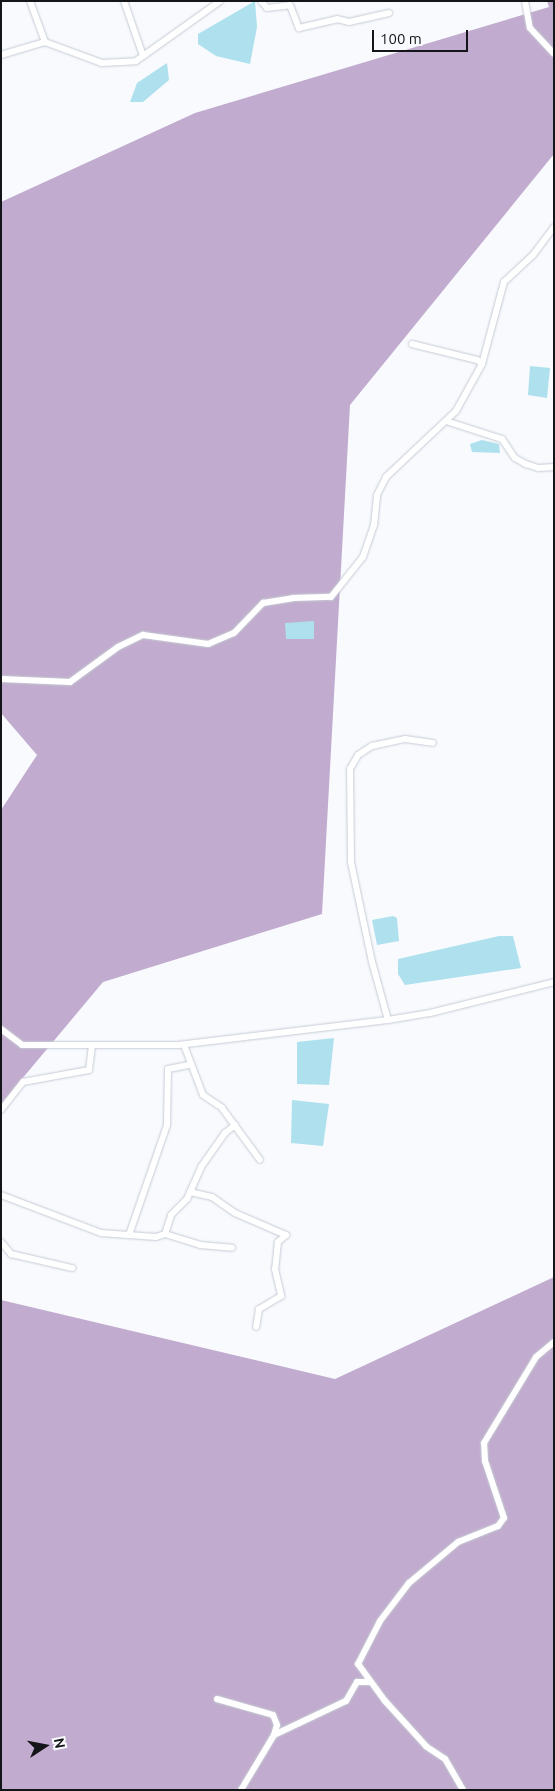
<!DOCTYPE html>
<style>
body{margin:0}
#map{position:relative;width:555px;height:1791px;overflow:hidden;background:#f8fafe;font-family:Ubuntu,sans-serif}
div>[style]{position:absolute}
.forest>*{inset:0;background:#c1abce}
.water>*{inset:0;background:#aee1ed}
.roads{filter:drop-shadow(0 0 1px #c6cbd4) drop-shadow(0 0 1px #c6cbd4)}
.minor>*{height:6px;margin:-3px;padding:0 3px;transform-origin:3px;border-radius:3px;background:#fff}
span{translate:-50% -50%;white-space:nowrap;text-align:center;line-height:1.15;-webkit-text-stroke:4px #f8fafe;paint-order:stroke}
.frame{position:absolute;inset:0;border:2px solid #131518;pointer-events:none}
.north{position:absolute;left:20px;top:1721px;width:50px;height:50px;-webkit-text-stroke:4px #f8fafe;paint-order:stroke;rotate:79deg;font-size:14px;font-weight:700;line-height:20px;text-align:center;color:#131518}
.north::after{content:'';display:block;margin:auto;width:18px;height:22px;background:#131518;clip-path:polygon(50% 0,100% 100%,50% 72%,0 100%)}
.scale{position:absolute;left:372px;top:30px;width:96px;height:22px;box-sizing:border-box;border:2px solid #131518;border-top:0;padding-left:6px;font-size:15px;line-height:18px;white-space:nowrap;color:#131518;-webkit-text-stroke:4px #f8fafe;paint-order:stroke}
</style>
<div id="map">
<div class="forest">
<i style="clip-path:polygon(547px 1px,554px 1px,554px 154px,350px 405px,322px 914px,103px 982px,1px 1104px,1px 810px,37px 755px,1px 713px,1px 202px,195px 113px,549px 7px)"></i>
<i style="clip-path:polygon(554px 1277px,554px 1790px,1px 1790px,1px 1300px,335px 1379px)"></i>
</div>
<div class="water">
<i style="clip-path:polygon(255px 1px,257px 27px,250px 64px,216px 56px,198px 44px,198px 34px)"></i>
<i style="clip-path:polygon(167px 63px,169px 80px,143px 102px,130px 102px,137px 83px)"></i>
<i style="clip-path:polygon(530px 366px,550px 368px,547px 398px,528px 395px)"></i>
<i style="clip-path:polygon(482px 440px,499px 444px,500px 453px,472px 452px,470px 444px)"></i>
<i style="clip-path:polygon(314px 621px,314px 639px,286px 639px,285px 623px)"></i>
<i style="clip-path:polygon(393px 916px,397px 918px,399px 941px,377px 945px,372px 920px)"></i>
<i style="clip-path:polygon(499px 936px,513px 936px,521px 968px,405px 985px,398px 974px,398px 959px)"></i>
<i style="clip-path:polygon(334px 1038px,329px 1085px,297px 1084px,297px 1042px)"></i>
<i style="clip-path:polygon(292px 1100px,329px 1104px,323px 1146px,291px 1143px)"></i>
</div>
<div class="roads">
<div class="minor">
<i style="left:30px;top:1px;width:44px;rotate:69.9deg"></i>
<i style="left:124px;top:1px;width:58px;rotate:70.9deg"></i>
<i style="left:261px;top:1px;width:9px;rotate:49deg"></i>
<i style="left:267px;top:8px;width:23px;rotate:-7deg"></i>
<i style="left:290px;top:5px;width:25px;rotate:69deg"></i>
<i style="left:299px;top:28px;width:39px;rotate:-13deg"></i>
<i style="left:337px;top:19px;width:12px;rotate:14deg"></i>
<i style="left:349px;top:22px;width:41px;rotate:-12.7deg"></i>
<i style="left:525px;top:1px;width:27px;rotate:80deg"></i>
<i style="left:530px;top:28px;width:35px;rotate:47deg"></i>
<i style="left:1px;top:55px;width:46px;rotate:-16.5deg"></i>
<i style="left:45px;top:42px;width:61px;rotate:20.2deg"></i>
<i style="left:102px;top:63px;width:34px;rotate:-3deg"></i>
<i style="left:136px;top:61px;width:103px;rotate:-35.5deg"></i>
<i style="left:412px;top:344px;width:67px;rotate:13.8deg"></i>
<i style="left:477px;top:360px;width:6px;rotate:39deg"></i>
<i style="left:446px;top:421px;width:59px;rotate:17.8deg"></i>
<i style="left:502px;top:439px;width:23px;rotate:56deg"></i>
<i style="left:515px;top:458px;width:13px;rotate:29deg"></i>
<i style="left:526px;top:464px;width:13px;rotate:18deg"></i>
<i style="left:538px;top:468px;width:16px;rotate:-4deg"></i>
<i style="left:1px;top:679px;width:69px;rotate:2.5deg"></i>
<i style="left:70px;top:682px;width:59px;rotate:-36.1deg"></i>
<i style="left:118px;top:647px;width:28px;rotate:-26deg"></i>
<i style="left:143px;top:635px;width:66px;rotate:7.9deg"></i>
<i style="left:208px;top:644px;width:28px;rotate:-23deg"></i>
<i style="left:234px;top:633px;width:42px;rotate:-46deg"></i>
<i style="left:263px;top:603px;width:30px;rotate:-9deg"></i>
<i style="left:293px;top:598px;width:38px;rotate:-2deg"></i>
<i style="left:331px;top:597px;width:51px;rotate:-51.3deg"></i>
<i style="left:363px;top:557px;width:34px;rotate:-71deg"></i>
<i style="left:374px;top:525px;width:30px;rotate:-84deg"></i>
<i style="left:377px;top:495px;width:20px;rotate:-63deg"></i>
<i style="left:386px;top:477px;width:96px;rotate:-43.3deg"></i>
<i style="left:456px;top:411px;width:54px;rotate:-61deg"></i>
<i style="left:482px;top:364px;width:85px;rotate:-75deg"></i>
<i style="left:504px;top:282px;width:40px;rotate:-43deg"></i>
<i style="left:533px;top:255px;width:35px;rotate:-53deg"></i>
<i style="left:388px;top:1020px;width:60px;rotate:-105.4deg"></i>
<i style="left:372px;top:962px;width:102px;rotate:-101.9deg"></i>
<i style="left:351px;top:862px;width:93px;rotate:-90.6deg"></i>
<i style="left:350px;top:769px;width:16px;rotate:-60deg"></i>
<i style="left:358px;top:755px;width:17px;rotate:-33deg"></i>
<i style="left:372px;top:746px;width:34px;rotate:-12deg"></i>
<i style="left:405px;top:739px;width:28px;rotate:8deg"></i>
<i style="left:1px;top:1029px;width:26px;rotate:37deg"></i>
<i style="left:22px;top:1045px;width:156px"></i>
<i style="left:178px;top:1045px;width:211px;rotate:-6.8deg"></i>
<i style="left:388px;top:1020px;width:43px;rotate:-9.5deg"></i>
<i style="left:430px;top:1013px;width:128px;rotate:-14deg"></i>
<i style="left:184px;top:1045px;width:53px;rotate:69.2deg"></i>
<i style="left:203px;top:1095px;width:23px;rotate:34deg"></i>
<i style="left:222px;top:1108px;width:64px;rotate:53.8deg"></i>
<i style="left:1px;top:1110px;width:36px;rotate:-52deg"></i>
<i style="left:23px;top:1082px;width:67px;rotate:-10.3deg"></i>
<i style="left:89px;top:1070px;width:23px;rotate:-83deg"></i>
<i style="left:190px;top:1192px;width:23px;rotate:13deg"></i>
<i style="left:212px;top:1197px;width:28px;rotate:35deg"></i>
<i style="left:235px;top:1213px;width:56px;rotate:23.3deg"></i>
<i style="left:286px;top:1235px;width:11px;rotate:139deg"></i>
<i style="left:278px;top:1242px;width:27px;rotate:96deg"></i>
<i style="left:275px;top:1269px;width:28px;rotate:77deg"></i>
<i style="left:281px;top:1296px;width:26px;rotate:149deg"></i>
<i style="left:259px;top:1309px;width:18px;rotate:99deg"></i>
<i style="left:1px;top:1195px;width:107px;rotate:20.8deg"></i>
<i style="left:101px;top:1233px;width:55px;rotate:4.2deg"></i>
<i style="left:156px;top:1237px;width:9px;rotate:-18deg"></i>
<i style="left:165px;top:1234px;width:20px;rotate:-72deg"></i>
<i style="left:171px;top:1215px;width:23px;rotate:-45deg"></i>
<i style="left:187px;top:1199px;width:35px;rotate:-66deg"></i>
<i style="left:201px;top:1167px;width:42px;rotate:-54.8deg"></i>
<i style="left:225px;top:1133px;width:13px;rotate:-39deg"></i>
<i style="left:165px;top:1234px;width:37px;rotate:17deg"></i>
<i style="left:200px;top:1245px;width:32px;rotate:5deg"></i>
<i style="left:129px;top:1235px;width:116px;rotate:-70.9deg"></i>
<i style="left:167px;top:1125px;width:56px;rotate:-89deg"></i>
<i style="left:168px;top:1069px;width:21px;rotate:-11deg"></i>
<i style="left:1px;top:1242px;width:16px;rotate:50deg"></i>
<i style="left:11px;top:1254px;width:63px;rotate:12.9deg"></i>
<i style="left:217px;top:1699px;width:58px;rotate:15.9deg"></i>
<i style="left:273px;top:1715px;width:11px;rotate:68deg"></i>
<i style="left:277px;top:1725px;width:10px;rotate:107deg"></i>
<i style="left:241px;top:1790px;width:64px;rotate:-59deg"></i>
<i style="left:274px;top:1735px;width:80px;rotate:-25.3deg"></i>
<i style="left:346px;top:1701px;width:22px;rotate:-60deg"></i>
<i style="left:357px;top:1682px;width:12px"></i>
<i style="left:463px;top:1790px;width:36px;rotate:-120deg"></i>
<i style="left:445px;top:1759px;width:23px;rotate:-146deg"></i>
<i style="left:426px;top:1746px;width:61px;rotate:-132.3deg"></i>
<i style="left:385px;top:1701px;width:46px;rotate:-126.1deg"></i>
<i style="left:358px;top:1664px;width:48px;rotate:-62.9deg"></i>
<i style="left:380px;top:1621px;width:48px;rotate:-52.7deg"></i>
<i style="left:409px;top:1583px;width:64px;rotate:-39.9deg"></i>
<i style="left:458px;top:1542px;width:43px;rotate:-21.8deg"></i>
<i style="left:498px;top:1526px;width:10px;rotate:-53deg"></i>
<i style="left:504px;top:1518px;width:60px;rotate:-108.4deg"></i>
<i style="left:485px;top:1461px;width:18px;rotate:-93deg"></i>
<i style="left:484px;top:1443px;width:100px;rotate:-58.8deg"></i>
<i style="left:536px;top:1357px;width:23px;rotate:-40deg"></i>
</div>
</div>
<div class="frame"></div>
<div class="north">N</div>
<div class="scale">100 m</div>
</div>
